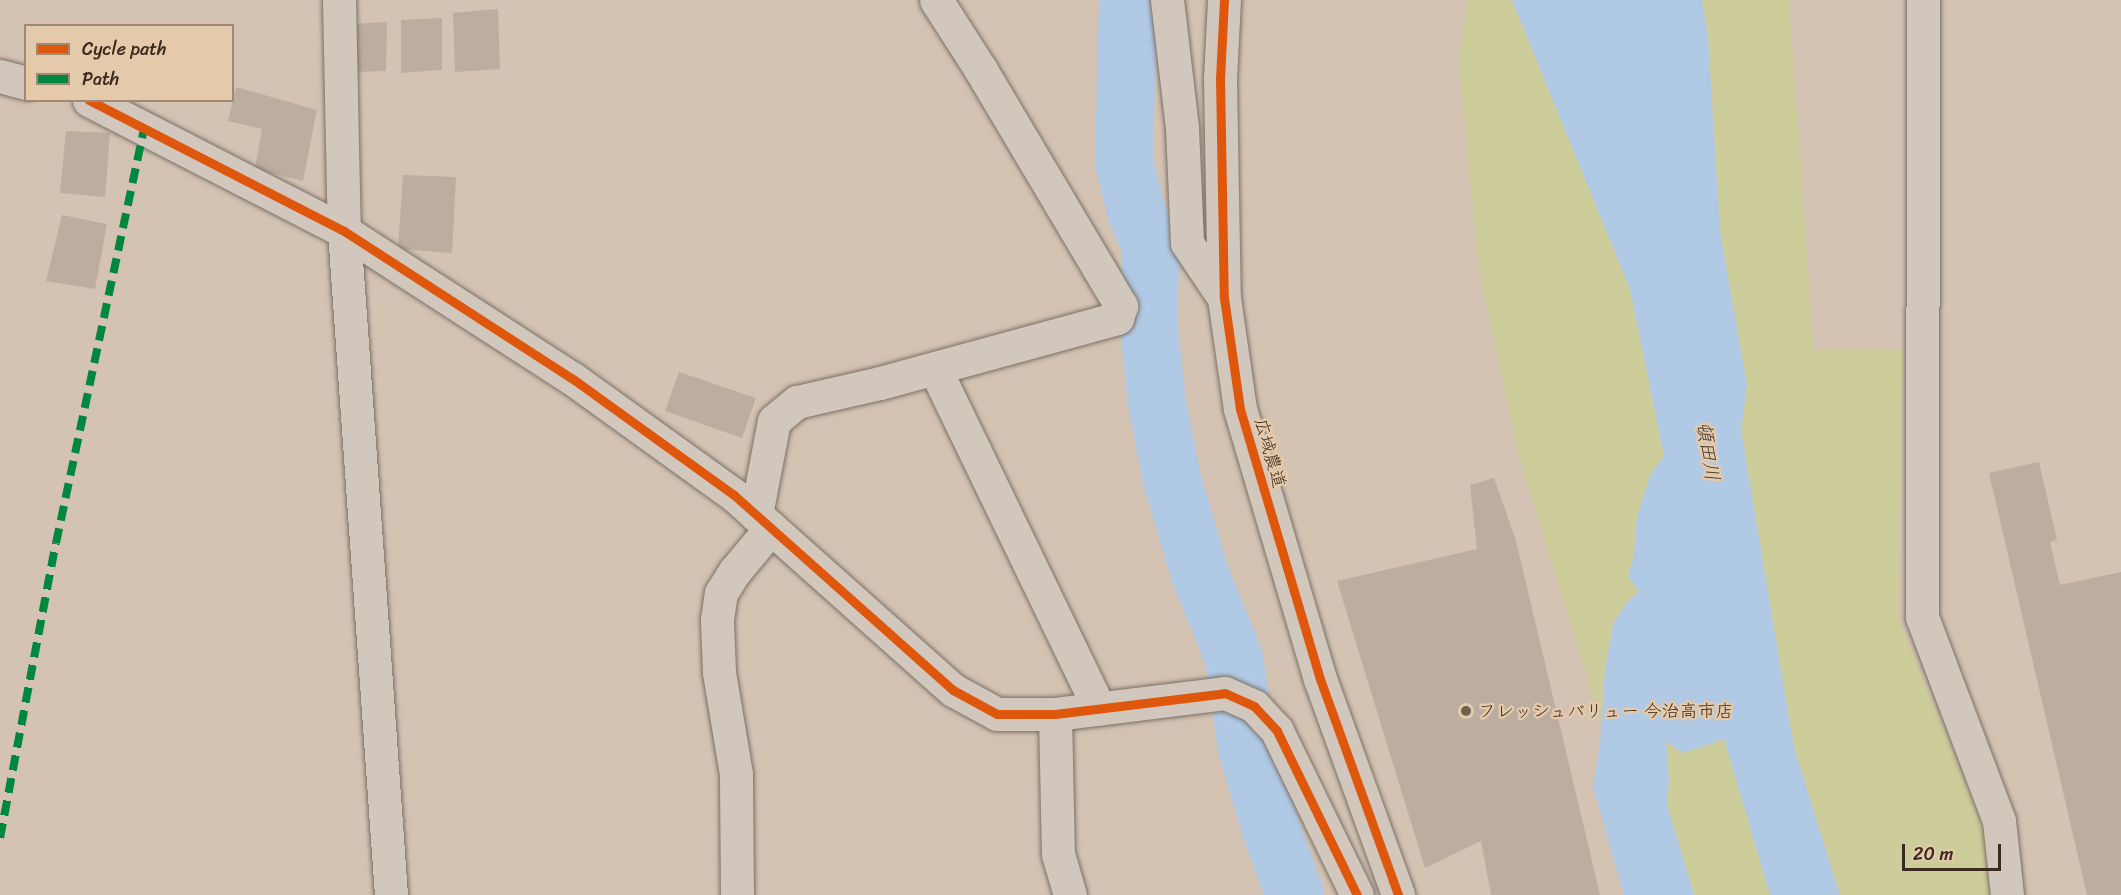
<!DOCTYPE html>
<meta charset="utf-8">
<style>
body{margin:0}
#map{position:relative;width:2121px;height:895px;overflow:hidden;background:#d4c3b3;font-family:Sriracha,"Klee One",sans-serif}
div>[style]{position:absolute}
.green>*{inset:0;background:#cdcc9b}
.water>*{inset:0;background:#b0c9e5}
.river>*{height:58px;margin:-29px;padding:0 29px;transform-origin:29px;border-radius:29px;background:#b0c9e5}
.building>*{inset:0;background:#bdaca0}
.roads{filter:drop-shadow(0 0 2px #7b7066) drop-shadow(0 0 2px #7b7066)}
.minor>*{height:33px;margin:-16.5px;padding:0 16.5px;transform-origin:16.5px;border-radius:16.5px;background:#d1c7bc}
.tertiary>*{height:33px;margin:-16.5px;padding:0 16.5px;transform-origin:16.5px;border-radius:16.5px;background:#d1c7bc}
.quiet>*{height:8px;margin-top:-4px;transform-origin:0;background:repeating-linear-gradient(90deg,#00873e 0 15px,transparent 0 23px)}
.cycleway>*{height:9px;margin:-4.5px;padding:0 4.5px;transform-origin:4.5px;border-radius:4.5px;background:#df570d}
.dots>*{width:16px;height:16px;translate:-50% -50%;box-sizing:border-box;border:3px solid #e4c9ab;border-radius:50%}
span{translate:-50% -50%;white-space:nowrap;text-align:center;line-height:1.15;-webkit-text-stroke:5px #e4c9ab;paint-order:stroke}
.street-label{font-size:18px;color:#3b2a1e}
.poi-label{font-size:18px;color:#3b2a1e}
.left{translate:0 -50%;text-align:left}
.water-label{font-size:20px;color:#453a34;font-style:italic}
.legend{position:absolute;left:24px;top:24px;width:210px;height:78px;box-sizing:border-box;background:#e4c9ab;border:2px solid #a08973;margin:0;padding:8px 10px;list-style:none;font-size:18px;color:#3b2a1e}
.legend li{display:flex;align-items:center;gap:12px;height:30px}
.legend b{width:30px;border:2px solid #a08973}
.scale{position:absolute;left:1902px;top:844px;width:99px;height:27px;box-sizing:border-box;border:3px solid #3b2a1e;border-top:0;padding-left:8px;font-size:18px;line-height:21px;white-space:nowrap;color:#3b2a1e;-webkit-text-stroke:4px #e4c9ab;paint-order:stroke}
</style>
<div id="map">
<div class="green">
<i style="clip-path:polygon(1468px 0,1512px 0,1630px 289px,1664px 456px,1650px 475px,1637px 517px,1634px 555px,1628px 576px,1639px 590px,1627px 602px,1605px 670px,1602px 724px,1518px 453px,1479px 268px,1459px 61px)"></i>
<i style="clip-path:polygon(1702px 0,1789px 0,1814px 350px,1903px 350px,1898px 617px,1984px 827px,1991px 895px,1840px 895px,1794px 748px,1741px 429px,1747px 385px,1720px 232px,1708px 38px)"></i>
<i style="clip-path:polygon(1725px 739px,1770px 895px,1694px 895px,1667px 804px,1669px 781px,1666px 742px,1683px 753px)"></i>
</div>
<div class="water">
<i style="clip-path:polygon(1512px 0,1702px 0,1708px 38px,1720px 232px,1747px 385px,1741px 430px,1794px 748px,1840px 895px,1770px 895px,1724px 739px,1683px 753px,1666px 742px,1669px 781px,1667px 804px,1694px 895px,1624px 895px,1593px 787px,1600px 743px,1605px 670px,1613px 624px,1627px 602px,1639px 591px,1628px 576px,1634px 555px,1637px 517px,1650px 475px,1664px 456px,1630px 289px)"></i>
</div>
<div class="river">
<i style="left:1128px;top:0;width:162px;rotate:91.4deg"></i>
<i style="left:1124px;top:162px;width:50px;rotate:76.2deg"></i>
<i style="left:1136px;top:211px;width:39px;rotate:67deg"></i>
<i style="left:1151px;top:247px;width:73px;rotate:92.4deg"></i>
<i style="left:1148px;top:320px;width:83px;rotate:83.8deg"></i>
<i style="left:1157px;top:403px;width:78px;rotate:79deg"></i>
<i style="left:1172px;top:480px;width:98px;rotate:73.4deg"></i>
<i style="left:1200px;top:574px;width:91px;rotate:68deg"></i>
<i style="left:1234px;top:658px;width:91px;rotate:81.8deg"></i>
<i style="left:1247px;top:748px;width:84px;rotate:73.5deg"></i>
<i style="left:1271px;top:829px;width:70px;rotate:70deg"></i>
</div>
<div class="building">
<i style="clip-path:polygon(498px 9px,500px 69px,455px 72px,453px 13px)"></i>
<i style="clip-path:polygon(442px 18px,442px 70px,401px 73px,401px 20px)"></i>
<i style="clip-path:polygon(387px 22px,386px 71px,355px 72px,355px 24px)"></i>
<i style="clip-path:polygon(236px 87px,317px 110px,303px 181px,255px 169px,262px 129px,228px 121px)"></i>
<i style="clip-path:polygon(66px 131px,110px 133px,105px 197px,60px 193px)"></i>
<i style="clip-path:polygon(403px 175px,456px 177px,452px 253px,398px 249px)"></i>
<i style="clip-path:polygon(62px 215px,107px 224px,95px 289px,46px 281px)"></i>
<i style="clip-path:polygon(679px 372px,756px 398px,742px 438px,665px 411px)"></i>
<i style="clip-path:polygon(2039px 462px,2057px 540px,2050px 542px,2060px 585px,2121px 572px,2121px 895px,2087px 895px,1989px 473px)"></i>
<i style="clip-path:polygon(1494px 478px,1516px 541px,1600px 895px,1491px 895px,1481px 841px,1425px 868px,1337px 581px,1477px 549px,1470px 485px)"></i>
</div>
<div class="roads">
<div class="minor">
<i style="left:339px;top:0;width:231px;rotate:88.8deg"></i>
<i style="left:344px;top:231px;width:666px;rotate:85.95deg"></i>
<i style="left:1167px;top:0;width:129px;rotate:83.3deg"></i>
<i style="left:1182px;top:128px;width:115px;rotate:87.5deg"></i>
<i style="left:1187px;top:243px;width:66px;rotate:56.1deg"></i>
<i style="left:0;top:76px;width:27px;rotate:15deg"></i>
<i style="left:89px;top:100px;width:287px;rotate:27.2deg"></i>
<i style="left:344px;top:231px;width:273px;rotate:32.9deg"></i>
<i style="left:573px;top:379px;width:198px;rotate:35.8deg"></i>
<i style="left:734px;top:495px;width:293px;rotate:41.7deg"></i>
<i style="left:953px;top:690px;width:50px;rotate:28.6deg"></i>
<i style="left:997px;top:714px;width:58px"></i>
<i style="left:1055px;top:714px;width:171px;rotate:-7deg"></i>
<i style="left:1225px;top:693px;width:32px;rotate:24deg"></i>
<i style="left:1254px;top:706px;width:34px;rotate:47deg"></i>
<i style="left:1277px;top:731px;width:182px;rotate:64deg"></i>
<i style="left:935px;top:369px;width:377px;rotate:64.2deg"></i>
<i style="left:756px;top:515px;width:96px;rotate:-79.2deg"></i>
<i style="left:774px;top:421px;width:30px;rotate:-40deg"></i>
<i style="left:797px;top:402px;width:85px;rotate:-12.9deg"></i>
<i style="left:880px;top:383px;width:246px;rotate:-15.3deg"></i>
<i style="left:1117px;top:318px;width:13px;rotate:-72deg"></i>
<i style="left:1121px;top:306px;width:274px;rotate:-120.7deg"></i>
<i style="left:981px;top:70px;width:83px;rotate:-122.7deg"></i>
<i style="left:1055px;top:714px;width:140px;rotate:88.8deg"></i>
<i style="left:1058px;top:854px;width:43px;rotate:73.7deg"></i>
<i style="left:737px;top:895px;width:121px;rotate:-90.5deg"></i>
<i style="left:736px;top:774px;width:103px;rotate:-99.5deg"></i>
<i style="left:719px;top:672px;width:52px;rotate:-92.2deg"></i>
<i style="left:717px;top:620px;width:27px;rotate:-82deg"></i>
<i style="left:721px;top:593px;width:26px;rotate:-58deg"></i>
<i style="left:735px;top:571px;width:56px;rotate:-50.1deg"></i>
</div>
<div class="tertiary">
<i style="left:1224px;top:0;width:78px;rotate:92.9deg"></i>
<i style="left:1220px;top:78px;width:220px;rotate:89deg"></i>
<i style="left:1224px;top:298px;width:112px;rotate:81.8deg"></i>
<i style="left:1240px;top:409px;width:282px;rotate:73.5deg"></i>
<i style="left:1320px;top:679px;width:230px;rotate:70.1deg"></i>
<i style="left:1923px;top:0;width:617px;rotate:90.09deg"></i>
<i style="left:1922px;top:617px;width:218px;rotate:69.3deg"></i>
<i style="left:1999px;top:821px;width:74px;rotate:83.8deg"></i>
</div>
</div>
<div class="quiet">
<i style="left:0;top:838px;width:300px;rotate:-79.3deg"></i>
<i style="left:56px;top:543px;width:423px;rotate:-78deg"></i>
</div>
<div class="cycleway">
<i style="left:1224px;top:0;width:78px;rotate:92.9deg"></i>
<i style="left:1220px;top:78px;width:220px;rotate:89deg"></i>
<i style="left:1224px;top:298px;width:112px;rotate:81.8deg"></i>
<i style="left:1240px;top:409px;width:282px;rotate:73.5deg"></i>
<i style="left:1320px;top:679px;width:230px;rotate:70.1deg"></i>
<i style="left:89px;top:100px;width:287px;rotate:27.2deg"></i>
<i style="left:344px;top:231px;width:273px;rotate:32.9deg"></i>
<i style="left:573px;top:379px;width:198px;rotate:35.8deg"></i>
<i style="left:734px;top:495px;width:293px;rotate:41.7deg"></i>
<i style="left:953px;top:690px;width:50px;rotate:28.6deg"></i>
<i style="left:997px;top:714px;width:58px"></i>
<i style="left:1055px;top:714px;width:171px;rotate:-7deg"></i>
<i style="left:1225px;top:693px;width:32px;rotate:24deg"></i>
<i style="left:1254px;top:706px;width:34px;rotate:47deg"></i>
<i style="left:1277px;top:731px;width:182px;rotate:64deg"></i>
</div>
<div class="dots">
<i style="left:1466px;top:711px;background:#716052"></i>
</div>
<div class="street-label">
<span style="left:1270px;top:453px;rotate:74deg">広域農道</span>
</div>
<div class="poi-label">
<span class="left" style="left:1478px;top:711px">フレッシュバリュー 今治高市店</span>
</div>
<div class="water-label">
<span style="left:1708px;top:451px;rotate:81deg">頓田川</span>
</div>
<ul class="legend">
<li><b style="height:8px;background:#df570d"></b>Cycle path</li>
<li><b style="height:8px;background:#00873e"></b>Path</li>
</ul>
<div class="scale">20 m</div>
</div>
